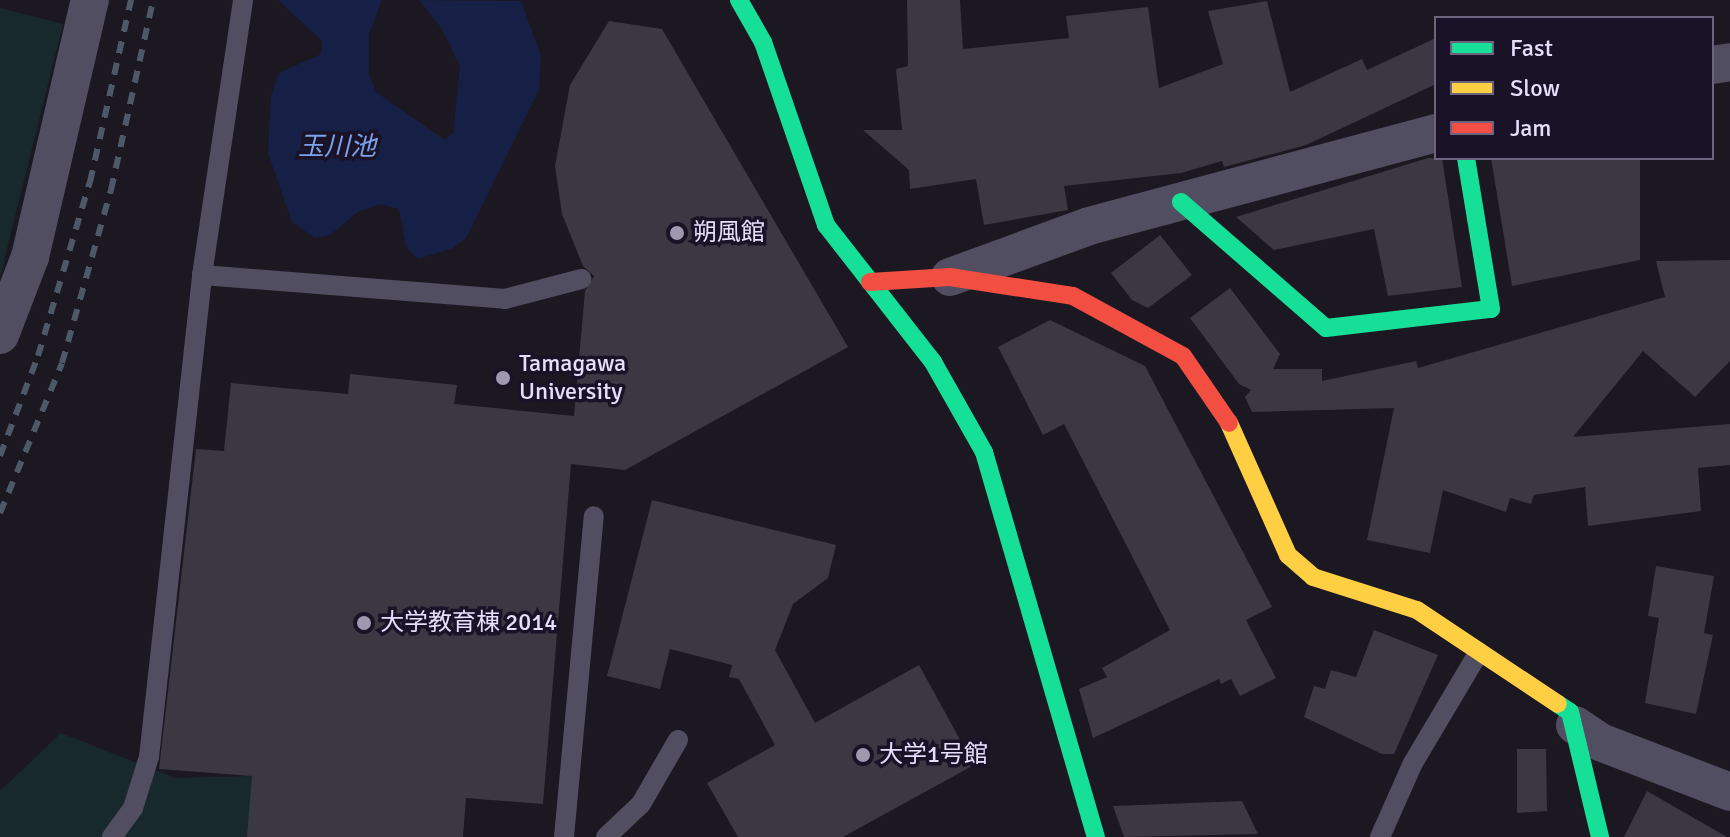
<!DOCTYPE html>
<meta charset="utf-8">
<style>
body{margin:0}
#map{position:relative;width:1730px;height:837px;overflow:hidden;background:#1b1822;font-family:Signika,"Noto Sans JP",sans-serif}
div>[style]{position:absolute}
.green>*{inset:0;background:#18292e}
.water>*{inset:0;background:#161f45}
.building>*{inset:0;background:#3b3743}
.lane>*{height:20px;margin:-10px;padding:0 10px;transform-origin:10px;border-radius:10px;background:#524e61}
.street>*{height:38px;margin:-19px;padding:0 19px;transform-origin:19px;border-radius:19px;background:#524e61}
.fast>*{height:18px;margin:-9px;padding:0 9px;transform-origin:9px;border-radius:9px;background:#16e098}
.slow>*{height:18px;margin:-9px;padding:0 9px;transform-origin:9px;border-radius:9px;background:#ffcf43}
.jam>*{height:18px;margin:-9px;padding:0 9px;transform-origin:9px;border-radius:9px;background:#f24e42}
.rail>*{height:6px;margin-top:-3px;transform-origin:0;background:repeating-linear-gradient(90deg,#4d5969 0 12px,transparent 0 22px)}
.dots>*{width:22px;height:22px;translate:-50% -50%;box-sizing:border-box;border:4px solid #1a1327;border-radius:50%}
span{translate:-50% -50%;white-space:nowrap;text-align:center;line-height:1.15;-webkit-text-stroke:7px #1a1327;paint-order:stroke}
.poi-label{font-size:24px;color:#e6defb}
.left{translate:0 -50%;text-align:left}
.water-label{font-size:26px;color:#79a3ed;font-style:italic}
.legend{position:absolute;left:1434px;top:16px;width:280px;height:144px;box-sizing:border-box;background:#1a1327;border:2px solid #6c647c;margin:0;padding:10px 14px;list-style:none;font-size:24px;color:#e6defb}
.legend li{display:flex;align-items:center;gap:16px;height:40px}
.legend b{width:40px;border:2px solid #6c647c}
</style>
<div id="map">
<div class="green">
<i style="clip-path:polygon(0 8px,63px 24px,0 277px)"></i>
<i style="clip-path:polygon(61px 733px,175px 778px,252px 776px,280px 819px,260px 837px,0 837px,0 791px)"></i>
</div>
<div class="water">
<i style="clip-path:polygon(278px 0,382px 0,369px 34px,369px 73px,376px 92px,445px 140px,453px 133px,460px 66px,442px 29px,419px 0,521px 1px,541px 56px,539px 90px,466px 238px,453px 248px,418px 259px,406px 247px,399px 209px,381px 204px,358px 212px,330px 235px,315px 238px,292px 222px,268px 153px,271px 96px,279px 73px,321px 54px,322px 41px)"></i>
</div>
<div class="building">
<i style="clip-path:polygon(907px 0,960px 0,963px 49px,1069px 38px,1066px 16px,1148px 7px,1159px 88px,1223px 64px,1208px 11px,1267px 1px,1290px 92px,1362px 59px,1367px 70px,1436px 38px,1436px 84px,1306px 145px,1224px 167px,1222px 161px,1181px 173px,1064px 186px,1068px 210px,984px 225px,976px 179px,910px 189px,909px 170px,863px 130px,902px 130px,896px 69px,908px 66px)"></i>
<i style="clip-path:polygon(609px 21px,662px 29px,848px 347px,625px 470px,571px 464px,543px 804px,466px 798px,463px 837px,247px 837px,252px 776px,159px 769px,196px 449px,224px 451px,231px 383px,348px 394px,350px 374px,457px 385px,454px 404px,574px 416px,585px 291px,594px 276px,583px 266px,562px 214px,555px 166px,570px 85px)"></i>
<i style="clip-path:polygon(1428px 158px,1442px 158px,1462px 287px,1388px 296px,1374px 229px,1274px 250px,1236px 217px)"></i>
<i style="clip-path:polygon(1491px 158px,1640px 158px,1640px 260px,1512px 286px)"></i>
<i style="clip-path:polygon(1160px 235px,1192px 275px,1148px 308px,1132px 300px,1111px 273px)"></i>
<i style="clip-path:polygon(1730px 260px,1730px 361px,1695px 397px,1643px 351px,1573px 437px,1730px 424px,1730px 465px,1698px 468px,1701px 511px,1588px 526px,1585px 487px,1534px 495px,1531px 504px,1510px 498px,1506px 512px,1443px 490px,1430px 553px,1367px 540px,1394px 408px,1252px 412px,1245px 397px,1251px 390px,1239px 384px,1190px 318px,1230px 288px,1280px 354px,1273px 369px,1322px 369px,1322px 381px,1416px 361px,1418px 368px,1665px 297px,1656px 261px)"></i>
<i style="clip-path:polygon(1050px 320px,1145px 366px,1272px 607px,1246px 620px,1276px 678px,1240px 696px,1231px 679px,1221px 684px,1219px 679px,1093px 738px,1079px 689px,1107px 677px,1102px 668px,1170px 630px,1064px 424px,1043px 435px,998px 347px)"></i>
<i style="clip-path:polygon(652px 500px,836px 545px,828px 578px,793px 604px,775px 650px,815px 723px,919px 665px,974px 765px,843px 837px,738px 837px,707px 783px,775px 745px,739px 679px,729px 677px,732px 665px,670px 649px,660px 689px,607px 676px)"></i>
<i style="clip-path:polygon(1656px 566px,1714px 576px,1704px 633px,1713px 635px,1696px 714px,1645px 703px,1659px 618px,1648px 616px)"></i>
<i style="clip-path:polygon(1374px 630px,1438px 655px,1394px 754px,1382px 754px,1304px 717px,1314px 686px,1325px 689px,1331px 670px,1356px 677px)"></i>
<i style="clip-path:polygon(1517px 749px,1546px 749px,1547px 811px,1517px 813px)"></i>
<i style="clip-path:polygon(1647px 791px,1727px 837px,1624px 837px)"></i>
<i style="clip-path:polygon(1242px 801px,1258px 834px,1124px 837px,1113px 806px)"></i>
</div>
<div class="lane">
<i style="left:202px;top:275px;width:304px;rotate:4.5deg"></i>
<i style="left:505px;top:299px;width:79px;rotate:-14.7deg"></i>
<i style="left:112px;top:837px;width:36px;rotate:-54deg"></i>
<i style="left:133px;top:808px;width:53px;rotate:-72.6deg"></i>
<i style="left:149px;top:757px;width:485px;rotate:-83.7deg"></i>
<i style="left:202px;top:275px;width:278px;rotate:-81.5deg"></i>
<i style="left:564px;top:837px;width:322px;rotate:-84.7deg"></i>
<i style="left:606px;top:837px;width:48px;rotate:-43.3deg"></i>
<i style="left:641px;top:804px;width:74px;rotate:-60deg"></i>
<i style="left:1380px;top:837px;width:81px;rotate:-66deg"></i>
<i style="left:1413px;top:763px;width:129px;rotate:-59.3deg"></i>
</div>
<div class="street">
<i style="left:1712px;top:65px;width:18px;rotate:-9deg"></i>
<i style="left:950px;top:277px;width:148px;rotate:-20.1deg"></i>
<i style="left:1089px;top:226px;width:359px;rotate:-15deg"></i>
<i style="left:0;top:335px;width:84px;rotate:-69deg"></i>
<i style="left:30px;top:257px;width:264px;rotate:-76.9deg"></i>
<i style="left:1575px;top:725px;width:30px;rotate:34deg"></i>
<i style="left:1600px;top:742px;width:139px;rotate:21deg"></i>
</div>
<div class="fast">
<i style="left:739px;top:0;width:48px;rotate:60.3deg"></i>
<i style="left:763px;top:42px;width:194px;rotate:71deg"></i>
<i style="left:826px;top:225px;width:174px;rotate:52deg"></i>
<i style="left:933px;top:362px;width:103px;rotate:60.5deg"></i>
<i style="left:984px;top:452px;width:401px;rotate:73.8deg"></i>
<i style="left:1181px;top:202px;width:192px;rotate:41deg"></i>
<i style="left:1326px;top:328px;width:166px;rotate:-6.6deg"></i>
<i style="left:1491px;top:309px;width:153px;rotate:-99.4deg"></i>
<i style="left:1558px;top:704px;width:14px;rotate:34deg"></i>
<i style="left:1570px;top:712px;width:129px;rotate:76.5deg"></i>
</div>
<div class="slow">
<i style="left:1229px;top:423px;width:145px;rotate:65.9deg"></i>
<i style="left:1288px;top:555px;width:33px;rotate:41deg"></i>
<i style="left:1313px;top:577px;width:109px;rotate:17.6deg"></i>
<i style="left:1417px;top:610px;width:169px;rotate:33.7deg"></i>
</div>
<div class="jam">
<i style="left:870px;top:282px;width:80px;rotate:-3.6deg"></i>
<i style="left:950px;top:277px;width:124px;rotate:8.8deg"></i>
<i style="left:1073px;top:296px;width:125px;rotate:28.6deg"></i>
<i style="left:1183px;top:356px;width:81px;rotate:55.5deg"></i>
</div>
<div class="rail">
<i style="left:0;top:456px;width:107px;rotate:-69.2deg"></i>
<i style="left:38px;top:356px;width:182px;rotate:-73.4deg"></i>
<i style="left:90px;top:182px;width:187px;rotate:-77.3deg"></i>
<i style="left:0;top:513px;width:162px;rotate:-67.5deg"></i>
<i style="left:62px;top:363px;width:180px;rotate:-74.2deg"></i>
<i style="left:111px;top:190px;width:195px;rotate:-77.5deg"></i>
</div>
<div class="dots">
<i style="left:677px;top:233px;background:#9f99af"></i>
<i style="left:503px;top:378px;background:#9f99af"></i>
<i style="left:364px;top:623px;background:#9f99af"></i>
<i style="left:863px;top:755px;background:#9f99af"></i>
</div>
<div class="poi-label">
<span class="left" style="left:693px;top:233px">朔風館</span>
<span class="left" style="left:519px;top:378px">Tamagawa<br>University</span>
<span class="left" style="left:380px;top:623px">大学教育棟 2014</span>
<span class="left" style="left:879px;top:755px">大学1号館</span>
</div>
<div class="water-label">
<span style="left:337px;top:148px">玉川池</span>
</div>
<ul class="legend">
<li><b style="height:10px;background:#16e098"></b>Fast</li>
<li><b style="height:10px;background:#ffcf43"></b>Slow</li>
<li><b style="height:10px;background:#f24e42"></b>Jam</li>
</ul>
</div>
